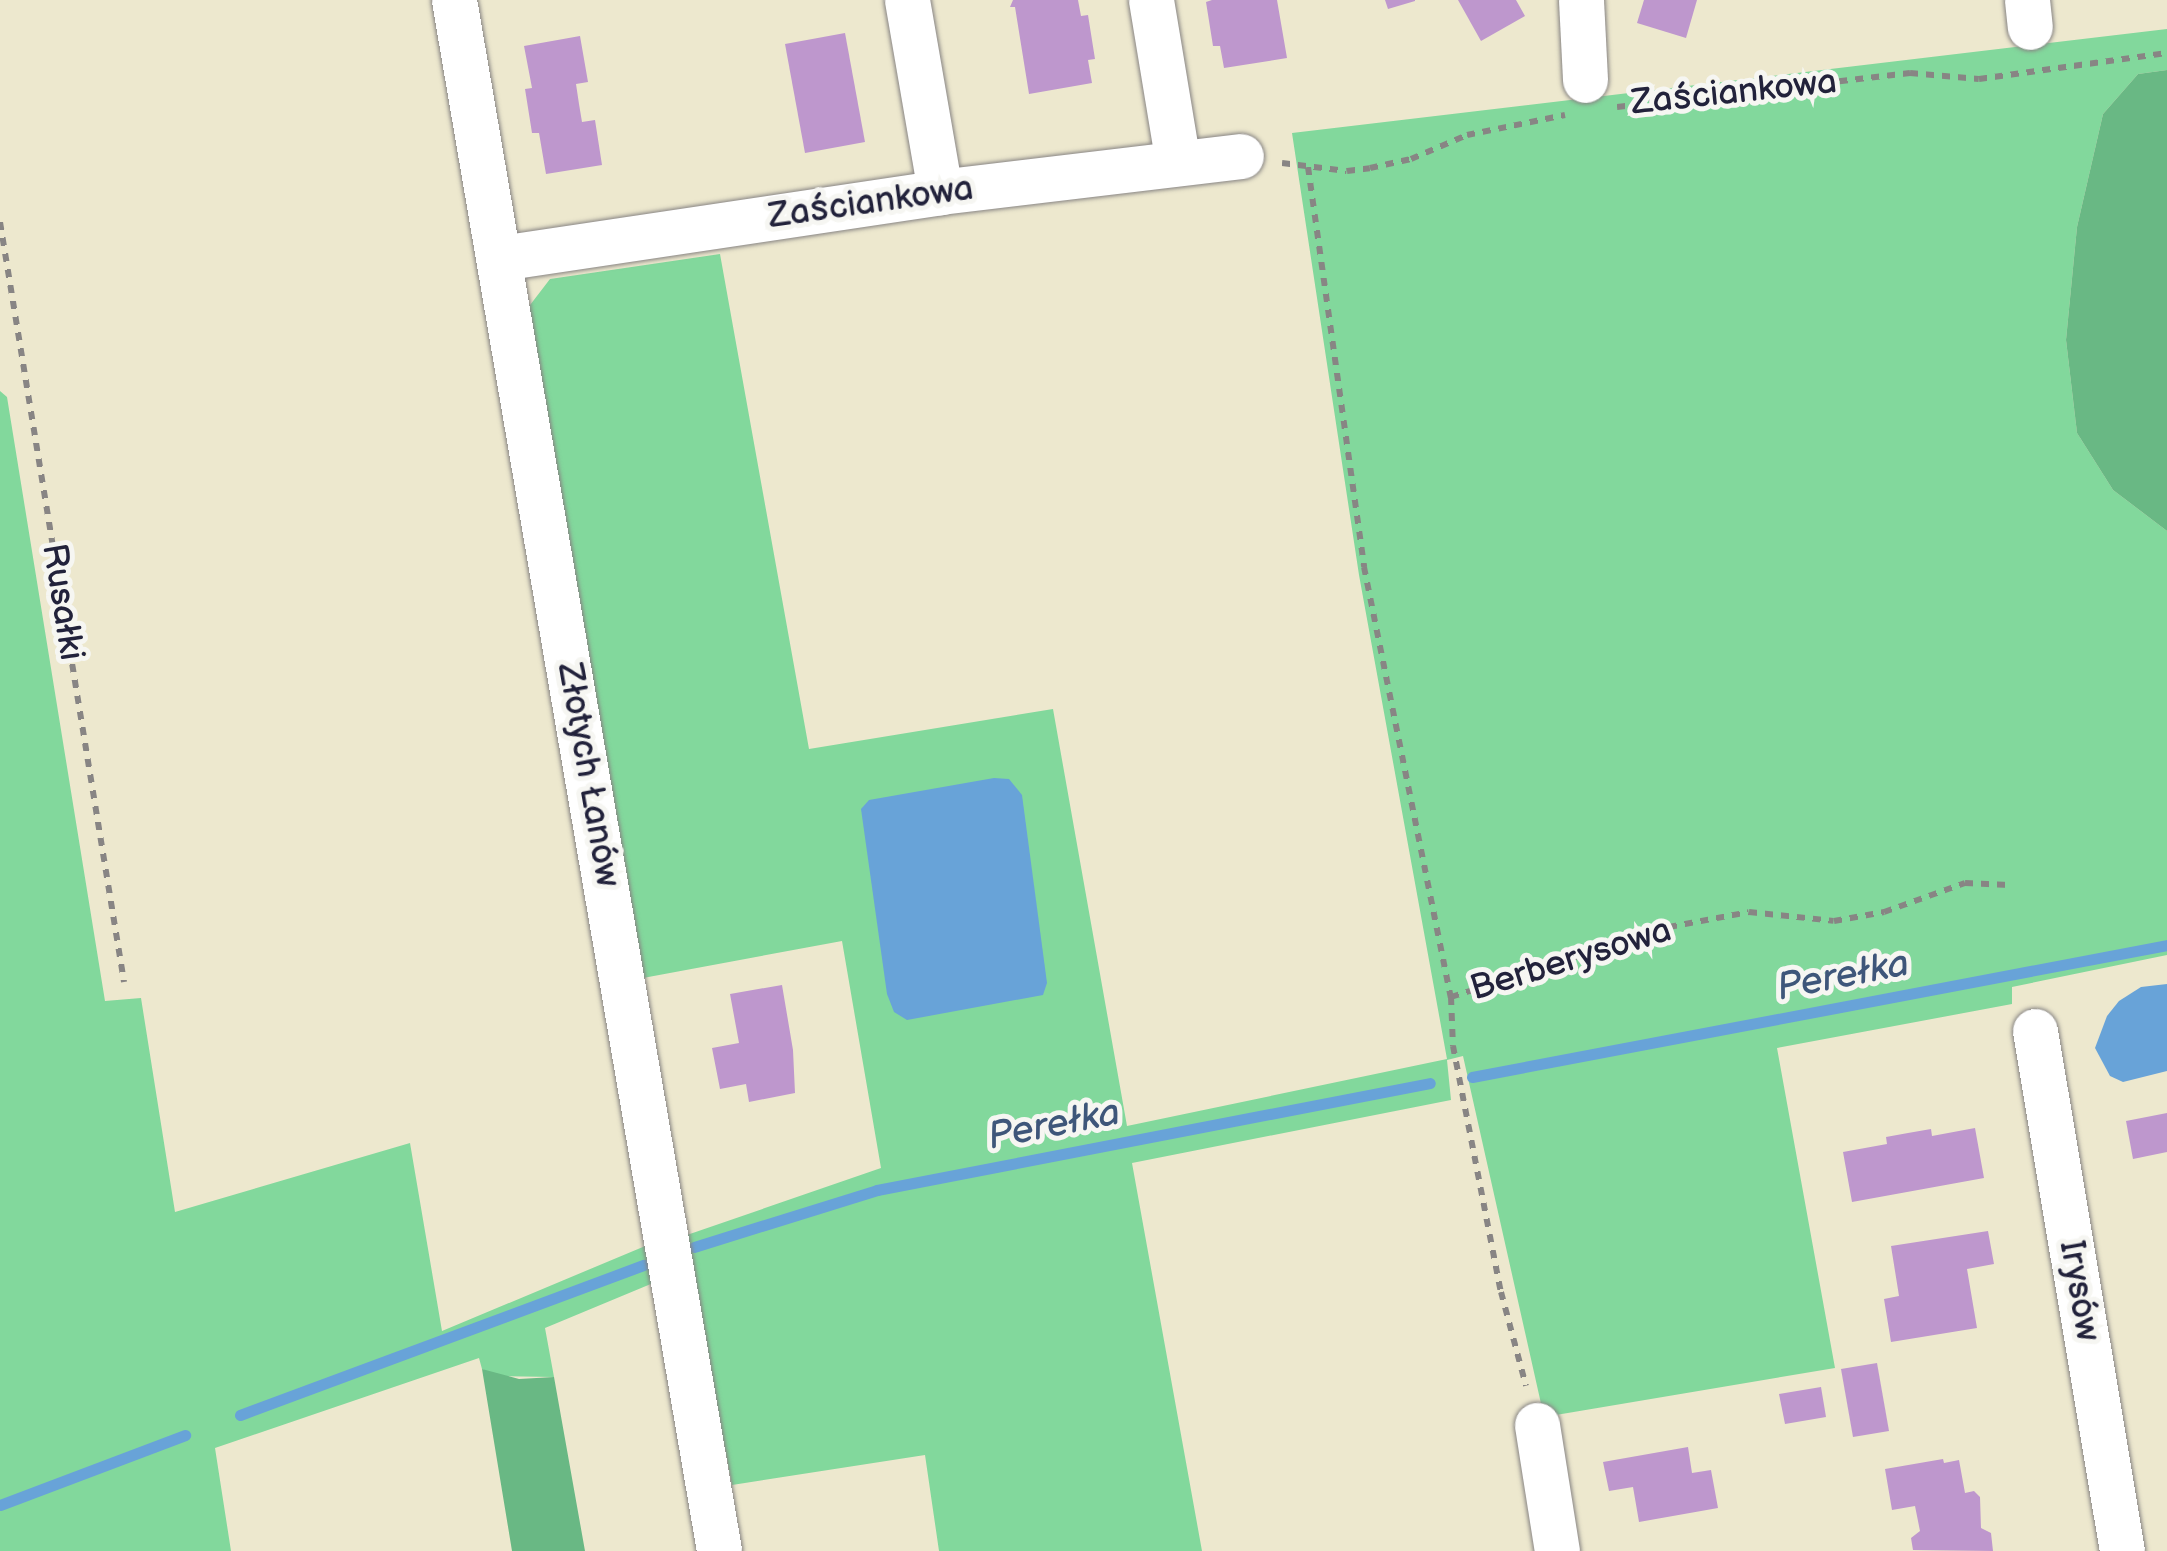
<!DOCTYPE html>
<meta charset="utf-8">
<style>
body{margin:0}
#map{position:relative;width:2167px;height:1551px;overflow:hidden;background:#ede8ce;font-family:"Balsamiq Sans",sans-serif}
div>[style]{position:absolute}
.green>*{inset:0;background:#82d89c}
.forest>*{inset:0;background:#69b884}
.water>*{inset:0;background:#68a3d8}
.stream>*{height:11px;margin:-5.5px;padding:0 5.5px;transform-origin:5.5px;border-radius:5.5px;background:#68a3d8}
.building>*{inset:0;background:#be97cd}
.path>*{height:6px;margin-top:-3px;transform-origin:0;background:repeating-linear-gradient(90deg,#888584 0 8px,transparent 0 16px)}
.roads{filter:drop-shadow(0 0 2px #888584) drop-shadow(0 0 2px #888584)}
.street>*{height:45px;margin:-22.5px;padding:0 22.5px;transform-origin:22.5px;border-radius:22.5px;background:#fff}
span{translate:-50% -50%;white-space:nowrap;text-align:center;line-height:1.15;-webkit-text-stroke:10px #f6f6f2;paint-order:stroke}
.street-label{font-size:35px;color:#22223b}
.water-label{font-size:38px;color:#3e567a;font-style:italic}
</style>
<div id="map">
<div class="green">
<i style="clip-path:polygon(2167px 29px,2167px 70px,2138px 74px,2103px 114px,2077px 227px,2066px 340px,2077px 433px,2113px 490px,2167px 531px,2167px 955px,2012px 987px,2012px 1004px,1777px 1048px,1835px 1368px,1544px 1417px,1463px 1056px,1447px 1060px,1451px 1100px,1132px 1163px,1202px 1551px,939px 1551px,925px 1455px,732px 1485px,684px 1236px,881px 1168px,842px 941px,643px 978px,527px 309px,550px 279px,720px 254px,809px 749px,1053px 709px,1127px 1126px,1447px 1059px,1359px 575px,1292px 133px)"></i>
<i style="clip-path:polygon(0 391px,7px 397px,105px 1001px,141px 998px,175px 1212px,410px 1143px,442px 1331px,650px 1244px,658px 1281px,545px 1328px,554px 1377px,497px 1376px,482px 1369px,479px 1358px,215px 1448px,231px 1551px,0 1551px)"></i>
</div>
<div class="forest">
<i style="clip-path:polygon(2167px 70px,2167px 531px,2113px 490px,2077px 433px,2066px 340px,2077px 227px,2103px 114px,2138px 74px)"></i>
<i style="clip-path:polygon(482px 1369px,519px 1379px,554px 1377px,585px 1551px,512px 1551px)"></i>
</div>
<div class="water">
<i style="clip-path:polygon(994px 778px,1009px 779px,1022px 795px,1047px 983px,1043px 995px,907px 1020px,894px 1012px,887px 994px,861px 809px,869px 800px)"></i>
<i style="clip-path:polygon(2167px 984px,2167px 1071px,2123px 1082px,2110px 1076px,2095px 1048px,2107px 1016px,2119px 1001px,2141px 987px)"></i>
</div>
<div class="stream">
<i style="left:1472px;top:1077px;width:707px;rotate:-10.75deg"></i>
<i style="left:694px;top:1247px;width:192px;rotate:-17.3deg"></i>
<i style="left:877px;top:1190px;width:563px;rotate:-10.95deg"></i>
<i style="left:240px;top:1415px;width:431px;rotate:-20.4deg"></i>
<i style="left:0;top:1505px;width:198px;rotate:-20.7deg"></i>
</div>
<div class="building">
<i style="clip-path:polygon(1013px 0,1078px 0,1081px 16px,1088px 15px,1095px 59px,1088px 60px,1092px 83px,1029px 94px,1015px 7px,1010px 7px)"></i>
<i style="clip-path:polygon(1212px 0,1277px 0,1287px 58px,1224px 68px,1220px 46px,1213px 46px,1206px 2px)"></i>
<i style="clip-path:polygon(1385px 0,1415px 0,1415px 1px,1388px 9px)"></i>
<i style="clip-path:polygon(1458px 0,1516px 0,1525px 16px,1481px 41px)"></i>
<i style="clip-path:polygon(1644px 0,1697px 0,1686px 38px,1637px 23px)"></i>
<i style="clip-path:polygon(845px 33px,865px 142px,805px 153px,785px 44px)"></i>
<i style="clip-path:polygon(580px 36px,588px 82px,576px 84px,579px 104px,582px 122px,595px 120px,602px 165px,546px 174px,539px 133px,532px 133px,525px 89px,532px 88px,524px 46px)"></i>
<i style="clip-path:polygon(782px 985px,793px 1050px,795px 1093px,749px 1102px,746px 1084px,720px 1089px,712px 1048px,739px 1043px,730px 994px)"></i>
<i style="clip-path:polygon(2167px 1113px,2167px 1152px,2133px 1159px,2126px 1121px)"></i>
<i style="clip-path:polygon(1975px 1128px,1984px 1178px,1852px 1202px,1843px 1152px,1887px 1144px,1886px 1137px,1908px 1133px,1931px 1129px,1932px 1136px)"></i>
<i style="clip-path:polygon(1988px 1231px,1994px 1264px,1967px 1269px,1977px 1328px,1891px 1342px,1884px 1299px,1899px 1296px,1891px 1246px)"></i>
<i style="clip-path:polygon(1877px 1363px,1889px 1431px,1853px 1437px,1841px 1369px)"></i>
<i style="clip-path:polygon(1821px 1387px,1826px 1417px,1785px 1424px,1779px 1394px)"></i>
<i style="clip-path:polygon(1688px 1447px,1692px 1473px,1711px 1470px,1718px 1508px,1639px 1522px,1633px 1487px,1609px 1491px,1603px 1462px)"></i>
<i style="clip-path:polygon(1943px 1459px,1944px 1463px,1959px 1460px,1965px 1493px,1974px 1491px,1980px 1497px,1981px 1528px,1991px 1533px,1993px 1551px,1913px 1550px,1911px 1538px,1920px 1531px,1915px 1506px,1892px 1510px,1885px 1469px)"></i>
</div>
<div class="path">
<i style="left:1617px;top:107px;width:295px;rotate:-6.6deg"></i>
<i style="left:1910px;top:73px;width:69px;rotate:5deg"></i>
<i style="left:1979px;top:79px;width:190px;rotate:-7.9deg"></i>
<i style="left:1282px;top:163px;width:65px;rotate:7deg"></i>
<i style="left:1347px;top:171px;width:23px;rotate:-7deg"></i>
<i style="left:1370px;top:168px;width:42px;rotate:-12.4deg"></i>
<i style="left:1411px;top:159px;width:61px;rotate:-23.2deg"></i>
<i style="left:1467px;top:135px;width:100px;rotate:-11.5deg"></i>
<i style="left:1308px;top:167px;width:404px;rotate:82deg"></i>
<i style="left:1364px;top:567px;width:439px;rotate:78.6deg"></i>
<i style="left:1451px;top:997px;width:49px;rotate:87.7deg"></i>
<i style="left:1453px;top:1046px;width:251px;rotate:79deg"></i>
<i style="left:1501px;top:1292px;width:97px;rotate:75.1deg"></i>
<i style="left:0;top:222px;width:770px;rotate:80.73deg"></i>
<i style="left:1451px;top:997px;width:229px;rotate:-17.8deg"></i>
<i style="left:1669px;top:927px;width:81px;rotate:-10.6deg"></i>
<i style="left:1749px;top:912px;width:85px;rotate:6deg"></i>
<i style="left:1834px;top:921px;width:51px;rotate:-10.2deg"></i>
<i style="left:1884px;top:912px;width:86px;rotate:-19.7deg"></i>
<i style="left:1965px;top:883px;width:44px;rotate:2.6deg"></i>
</div>
<div class="roads">
<div class="street">
<i style="left:454px;top:0;width:1573px;rotate:80.3deg"></i>
<i style="left:907px;top:0;width:195px;rotate:80.2deg"></i>
<i style="left:1151px;top:0;width:165px;rotate:80.6deg"></i>
<i style="left:1581px;top:0;width:80px;rotate:87.1deg"></i>
<i style="left:2027px;top:0;width:27px;rotate:84deg"></i>
<i style="left:501px;top:258px;width:444px;rotate:-8.5deg"></i>
<i style="left:940px;top:192px;width:303px;rotate:-6.8deg"></i>
<i style="left:2035px;top:1031px;width:527px;rotate:80.5deg"></i>
<i style="left:1537px;top:1425px;width:128px;rotate:81deg"></i>
</div>
</div>
<div class="street-label">
<span style="left:1734px;top:93px;rotate:-6deg">Zaściankowa</span>
<span style="left:871px;top:203px;rotate:-8deg">Zaściankowa</span>
<span style="left:62px;top:602px;rotate:81deg">Rusałki</span>
<span style="left:588px;top:775px;rotate:80deg">Złotych Łanów</span>
<span style="left:1571px;top:960px;rotate:-17deg">Berberysowa</span>
<span style="left:2079px;top:1291px;rotate:80deg">Irysów</span>
</div>
<div class="water-label">
<span style="left:1843px;top:976px;rotate:-11deg">Perełka</span>
<span style="left:1054px;top:1125px;rotate:-11deg">Perełka</span>
</div>
</div>
